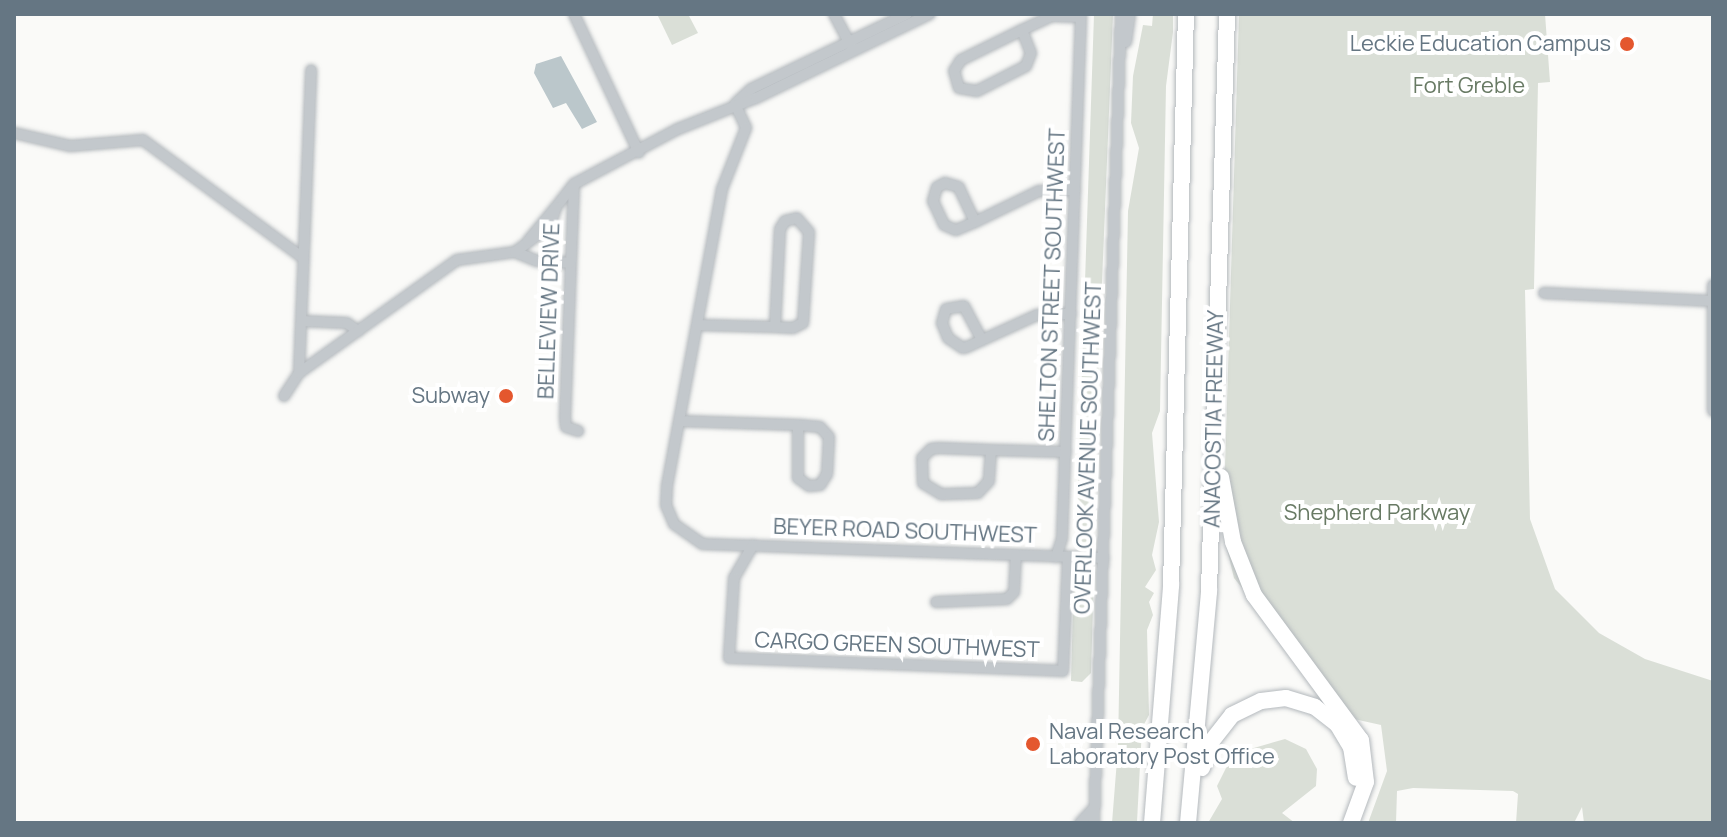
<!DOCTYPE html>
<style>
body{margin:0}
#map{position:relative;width:1727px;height:837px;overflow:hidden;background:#fafaf8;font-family:Manrope,sans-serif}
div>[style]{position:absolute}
.green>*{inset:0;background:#dadfd7}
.water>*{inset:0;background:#bbc7cb}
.roads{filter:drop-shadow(0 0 2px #b4b9bd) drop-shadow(0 0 2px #b4b9bd)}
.minor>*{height:10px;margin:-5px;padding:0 5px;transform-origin:5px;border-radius:5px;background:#c3c8cc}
.highway>*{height:16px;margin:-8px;padding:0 8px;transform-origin:8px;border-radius:8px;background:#fff}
.dots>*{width:22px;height:22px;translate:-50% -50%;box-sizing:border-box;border:4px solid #fff;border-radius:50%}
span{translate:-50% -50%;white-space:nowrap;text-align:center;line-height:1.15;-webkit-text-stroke:8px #fff;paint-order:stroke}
.poi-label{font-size:22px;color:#657683}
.right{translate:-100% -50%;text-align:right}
.left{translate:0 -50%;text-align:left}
.park-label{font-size:22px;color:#687a64}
.street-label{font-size:22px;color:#657683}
.frame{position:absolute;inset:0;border:16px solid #657683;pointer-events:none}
</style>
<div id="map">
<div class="green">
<i style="clip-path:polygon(657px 14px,688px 14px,698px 33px,672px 45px)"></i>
<i style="clip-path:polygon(1094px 14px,1113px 14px,1091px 550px,1076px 549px)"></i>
<i style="clip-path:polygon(1153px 14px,1173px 14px,1173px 32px,1166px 86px,1160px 411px,1152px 433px,1159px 522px,1152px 555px,1156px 570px,1145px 587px,1154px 593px,1149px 602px,1153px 615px,1147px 630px,1149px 715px,1142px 728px,1137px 822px,1112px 823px,1118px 747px,1128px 211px,1139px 148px,1131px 123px,1133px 76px,1143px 25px,1152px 26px)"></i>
<i style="clip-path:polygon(1239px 14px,1545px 14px,1550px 82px,1538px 83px,1534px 289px,1525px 290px,1530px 519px,1555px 589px,1599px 633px,1645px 659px,1713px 681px,1713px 823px,1584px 823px,1582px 807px,1574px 823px,1516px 823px,1518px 794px,1513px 791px,1413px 788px,1397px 791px,1396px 823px,1368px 823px,1387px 771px,1381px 725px,1345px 717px,1234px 578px,1223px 533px)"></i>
<i style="clip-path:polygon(1079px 565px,1089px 565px,1094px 573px,1091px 673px,1082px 682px,1071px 681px,1074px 570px)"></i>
<i style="clip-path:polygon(1285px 739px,1306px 749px,1317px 769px,1316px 786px,1282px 813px,1295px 823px,1208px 823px,1222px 799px,1217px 786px,1233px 754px)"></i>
</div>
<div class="water">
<i style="clip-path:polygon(561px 56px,597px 122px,582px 129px,566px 103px,553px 108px,534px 73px,536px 64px)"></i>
</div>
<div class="roads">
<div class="minor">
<i style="left:574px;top:14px;width:153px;rotate:64.9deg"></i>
<i style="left:834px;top:14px;width:38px;rotate:62deg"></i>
<i style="left:1022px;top:30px;width:25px;rotate:69deg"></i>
<i style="left:1031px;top:53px;width:14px;rotate:111deg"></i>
<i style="left:1026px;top:66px;width:55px;rotate:153deg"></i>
<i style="left:977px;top:91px;width:18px;rotate:-171deg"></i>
<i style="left:959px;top:88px;width:18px;rotate:-106deg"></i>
<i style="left:954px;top:71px;width:13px;rotate:-58deg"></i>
<i style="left:961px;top:60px;width:68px;rotate:-26.2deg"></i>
<i style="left:1022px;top:30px;width:33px;rotate:-25deg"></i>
<i style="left:1052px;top:16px;width:29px;rotate:2deg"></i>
<i style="left:1126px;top:42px;width:28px;rotate:-82deg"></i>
<i style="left:737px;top:102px;width:19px;rotate:-43deg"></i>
<i style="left:751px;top:89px;width:173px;rotate:-25.7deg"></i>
<i style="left:735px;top:104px;width:26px;rotate:65deg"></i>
<i style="left:746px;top:128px;width:66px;rotate:111.5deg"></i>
<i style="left:722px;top:189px;width:303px;rotate:100.5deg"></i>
<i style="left:667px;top:487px;width:18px;rotate:93deg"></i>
<i style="left:666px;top:505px;width:21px;rotate:67deg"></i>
<i style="left:674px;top:524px;width:35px;rotate:35deg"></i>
<i style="left:703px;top:544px;width:401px;rotate:2deg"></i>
<i style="left:14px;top:133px;width:57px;rotate:13.1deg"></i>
<i style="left:70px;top:146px;width:73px;rotate:-4.7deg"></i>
<i style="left:143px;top:140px;width:199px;rotate:36.4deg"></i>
<i style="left:574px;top:184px;width:233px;rotate:92.2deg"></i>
<i style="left:565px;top:417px;width:10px;rotate:84deg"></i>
<i style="left:566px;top:427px;width:13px;rotate:18deg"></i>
<i style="left:556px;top:207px;width:29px;rotate:-52deg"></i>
<i style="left:574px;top:184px;width:118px;rotate:-27.9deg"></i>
<i style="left:678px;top:129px;width:84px;rotate:-21.7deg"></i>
<i style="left:756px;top:98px;width:193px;rotate:-25.8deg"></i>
<i style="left:975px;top:222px;width:38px;rotate:-115deg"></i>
<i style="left:959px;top:187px;width:15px;rotate:-164deg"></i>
<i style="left:945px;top:183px;width:9px;rotate:153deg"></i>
<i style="left:937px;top:187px;width:15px;rotate:106deg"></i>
<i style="left:933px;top:201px;width:26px;rotate:65deg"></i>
<i style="left:944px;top:225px;width:13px;rotate:23deg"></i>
<i style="left:956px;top:230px;width:21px;rotate:-23deg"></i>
<i style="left:975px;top:222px;width:71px;rotate:-25.8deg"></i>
<i style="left:1039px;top:191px;width:36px;rotate:-2deg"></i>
<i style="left:515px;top:252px;width:24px;rotate:22deg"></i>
<i style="left:537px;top:261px;width:33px;rotate:3deg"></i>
<i style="left:1713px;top:285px;width:126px;rotate:90deg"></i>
<i style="left:1544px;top:293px;width:169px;rotate:2.7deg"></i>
<i style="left:301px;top:321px;width:46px;rotate:2.5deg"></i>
<i style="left:347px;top:323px;width:14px;rotate:36deg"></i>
<i style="left:697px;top:325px;width:78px;rotate:1.5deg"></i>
<i style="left:775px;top:327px;width:18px;rotate:3deg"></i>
<i style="left:793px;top:328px;width:11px;rotate:-27deg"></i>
<i style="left:803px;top:323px;width:91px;rotate:-86.2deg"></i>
<i style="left:809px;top:232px;width:18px;rotate:-131deg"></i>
<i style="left:797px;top:218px;width:12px;rotate:166deg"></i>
<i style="left:785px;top:221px;width:9px;rotate:122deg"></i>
<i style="left:780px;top:229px;width:98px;rotate:92.9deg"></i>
<i style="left:982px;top:340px;width:38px;rotate:-118deg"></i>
<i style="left:964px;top:306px;width:18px;rotate:171deg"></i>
<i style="left:946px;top:309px;width:15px;rotate:106deg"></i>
<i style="left:942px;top:323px;width:16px;rotate:68deg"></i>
<i style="left:948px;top:338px;width:18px;rotate:34deg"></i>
<i style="left:963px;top:348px;width:4px;rotate:-14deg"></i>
<i style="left:967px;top:347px;width:77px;rotate:-24.6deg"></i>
<i style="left:1037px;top:315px;width:34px;rotate:-2deg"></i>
<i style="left:299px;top:373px;width:303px;rotate:-87.7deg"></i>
<i style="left:284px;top:396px;width:27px;rotate:-57deg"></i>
<i style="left:299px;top:373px;width:194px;rotate:-35.6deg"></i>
<i style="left:457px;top:260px;width:59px;rotate:-7.9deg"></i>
<i style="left:515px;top:252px;width:44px;rotate:-36.6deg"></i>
<i style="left:550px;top:226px;width:20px;rotate:-72deg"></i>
<i style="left:556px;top:207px;width:44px;rotate:129.5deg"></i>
<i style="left:679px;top:421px;width:119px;rotate:1.9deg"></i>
<i style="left:798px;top:425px;width:22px;rotate:5deg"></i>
<i style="left:820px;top:427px;width:13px;rotate:48deg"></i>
<i style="left:829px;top:437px;width:37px;rotate:93deg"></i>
<i style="left:827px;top:474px;width:13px;rotate:122deg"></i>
<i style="left:820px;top:485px;width:11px;rotate:175deg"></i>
<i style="left:809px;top:486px;width:14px;rotate:-144deg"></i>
<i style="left:798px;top:478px;width:53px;rotate:-90deg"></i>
<i style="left:991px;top:450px;width:31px;rotate:94deg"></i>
<i style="left:989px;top:481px;width:16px;rotate:133deg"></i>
<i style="left:978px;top:493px;width:37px;rotate:178deg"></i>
<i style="left:941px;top:494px;width:21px;rotate:-149deg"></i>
<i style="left:923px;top:483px;width:25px;rotate:-92deg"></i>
<i style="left:922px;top:458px;width:13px;rotate:-45deg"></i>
<i style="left:931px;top:449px;width:8px;rotate:-7deg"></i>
<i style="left:939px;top:448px;width:52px;rotate:2.2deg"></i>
<i style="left:991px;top:450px;width:75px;rotate:1.5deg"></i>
<i style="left:753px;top:545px;width:38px;rotate:120deg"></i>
<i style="left:734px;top:578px;width:80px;rotate:93.6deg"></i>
<i style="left:729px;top:658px;width:334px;rotate:2.2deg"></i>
<i style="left:1063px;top:671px;width:114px;rotate:-87.5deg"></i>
<i style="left:1056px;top:557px;width:20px;rotate:-72deg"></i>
<i style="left:1062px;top:538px;width:524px;rotate:-87.92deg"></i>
<i style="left:936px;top:602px;width:71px;rotate:-2.4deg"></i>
<i style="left:1007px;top:599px;width:10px;rotate:-45deg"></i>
<i style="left:1014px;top:592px;width:37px;rotate:-87deg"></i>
<i style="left:1080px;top:823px;width:21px;rotate:-47deg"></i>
<i style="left:1094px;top:823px;width:809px;rotate:-88.09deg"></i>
</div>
<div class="highway">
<i style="left:1221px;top:477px;width:66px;rotate:79.5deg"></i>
<i style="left:1233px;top:542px;width:57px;rotate:68.4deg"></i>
<i style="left:1254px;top:595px;width:180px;rotate:53.6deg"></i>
<i style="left:1361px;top:740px;width:42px;rotate:83.2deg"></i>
<i style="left:1366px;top:782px;width:44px;rotate:110.1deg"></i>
<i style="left:1202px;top:768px;width:28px;rotate:-71deg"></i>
<i style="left:1211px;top:742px;width:34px;rotate:-52deg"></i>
<i style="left:1232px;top:715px;width:32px;rotate:-26deg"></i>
<i style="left:1261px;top:701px;width:25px;rotate:-7deg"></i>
<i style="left:1286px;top:698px;width:30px;rotate:17deg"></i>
<i style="left:1315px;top:707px;width:28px;rotate:38deg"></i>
<i style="left:1337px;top:724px;width:27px;rotate:59deg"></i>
<i style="left:1351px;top:747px;width:31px;rotate:81deg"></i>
<i style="left:1152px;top:823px;width:239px;rotate:-85.4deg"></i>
<i style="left:1171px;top:585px;width:571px;rotate:-88.5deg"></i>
<i style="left:1188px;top:823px;width:233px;rotate:-84.8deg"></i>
<i style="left:1209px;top:591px;width:577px;rotate:-88.21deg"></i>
</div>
</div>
<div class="dots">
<i style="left:1627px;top:44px;background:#e4572e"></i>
<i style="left:506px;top:396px;background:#e4572e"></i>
<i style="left:1033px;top:744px;background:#e4572e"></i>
</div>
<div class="poi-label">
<span class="right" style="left:1611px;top:44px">Leckie Education Campus</span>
<span class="right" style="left:490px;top:396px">Subway</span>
<span class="left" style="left:1049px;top:744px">Naval Research<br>Laboratory Post Office</span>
</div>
<div class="park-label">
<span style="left:1469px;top:86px">Fort Greble</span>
<span style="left:1377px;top:513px">Shepherd Parkway</span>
</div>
<div class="street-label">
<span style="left:1052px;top:285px;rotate:-88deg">SHELTON STREET SOUTHWEST</span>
<span style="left:549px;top:311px;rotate:-88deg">BELLEVIEW DRIVE</span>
<span style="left:1214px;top:419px;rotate:-89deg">ANACOSTIA FREEWAY</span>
<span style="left:1088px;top:448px;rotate:-88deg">OVERLOOK AVENUE SOUTHWEST</span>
<span style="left:905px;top:531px;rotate:2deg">BEYER ROAD SOUTHWEST</span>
<span style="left:897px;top:645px;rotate:2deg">CARGO GREEN SOUTHWEST</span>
</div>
<div class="frame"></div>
</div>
